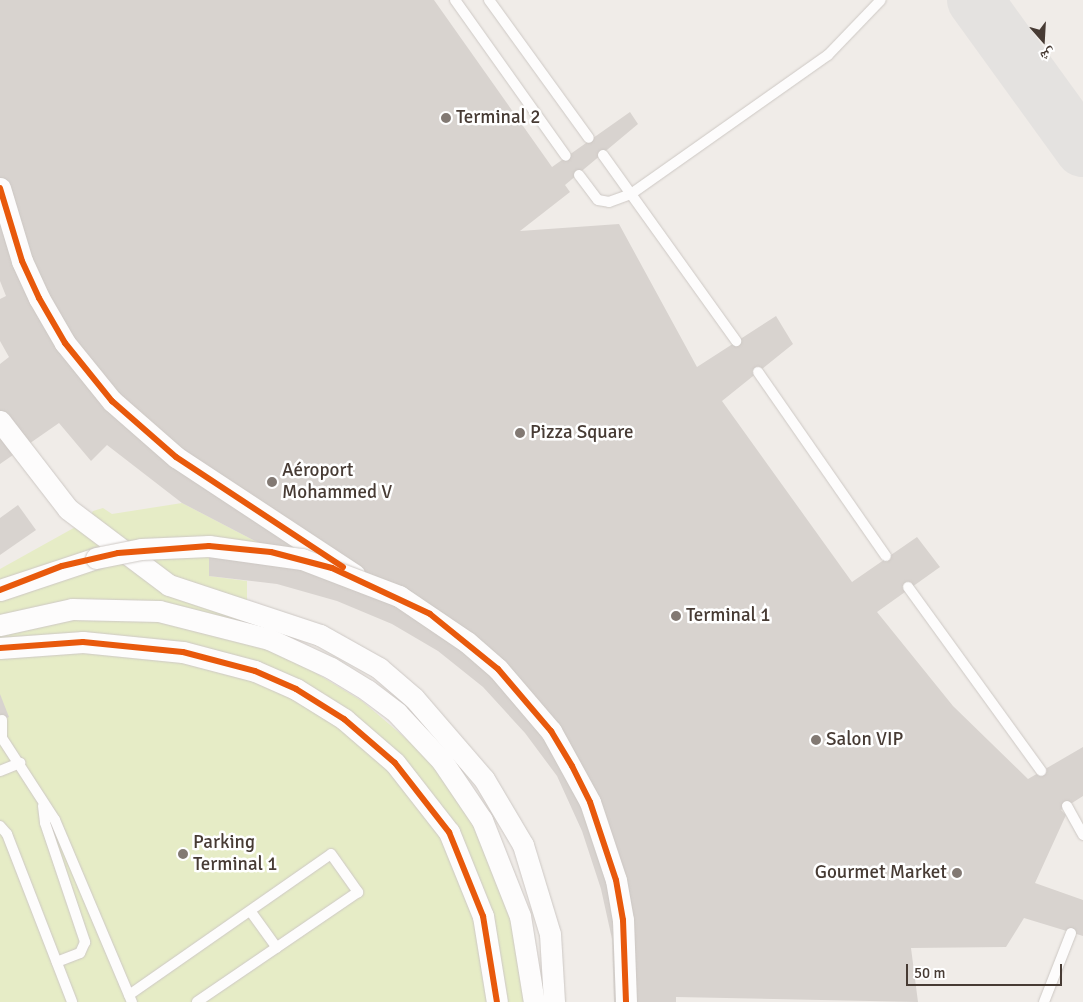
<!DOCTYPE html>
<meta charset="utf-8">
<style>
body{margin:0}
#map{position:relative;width:1083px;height:1002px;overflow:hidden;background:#f0ece8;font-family:Signika,"Noto Naskh Arabic",sans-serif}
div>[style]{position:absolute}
.green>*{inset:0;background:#e6ecc6}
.taxiway>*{height:56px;margin:-28px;padding:0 28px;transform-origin:28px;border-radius:28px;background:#e4e2e0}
.building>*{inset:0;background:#d8d3cf}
.roads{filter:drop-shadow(0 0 1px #cdc8c4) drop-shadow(0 0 1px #cdc8c4)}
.service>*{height:10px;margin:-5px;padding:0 5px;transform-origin:5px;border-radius:5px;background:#fdfcfc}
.minor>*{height:21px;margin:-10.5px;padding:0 10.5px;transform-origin:10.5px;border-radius:10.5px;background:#fdfcfc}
.bridges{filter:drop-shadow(0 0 1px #cdc8c4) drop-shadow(0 0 1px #cdc8c4)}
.minor-bridge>*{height:21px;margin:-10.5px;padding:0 10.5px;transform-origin:10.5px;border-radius:10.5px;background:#fdfcfc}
.cycleway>*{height:6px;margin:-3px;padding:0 3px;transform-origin:3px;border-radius:3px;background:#e8590c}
.dots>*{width:14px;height:14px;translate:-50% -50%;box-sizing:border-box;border:2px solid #fff;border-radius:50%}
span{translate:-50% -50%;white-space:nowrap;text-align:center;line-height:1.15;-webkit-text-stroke:5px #fff;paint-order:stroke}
.poi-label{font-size:19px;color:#473b34}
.left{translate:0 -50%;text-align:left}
.right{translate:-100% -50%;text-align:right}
.north{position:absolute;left:1018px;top:15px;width:50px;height:50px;-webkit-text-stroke:4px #fff;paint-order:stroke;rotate:161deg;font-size:14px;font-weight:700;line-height:20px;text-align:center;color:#473b34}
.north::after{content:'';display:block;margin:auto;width:18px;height:22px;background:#473b34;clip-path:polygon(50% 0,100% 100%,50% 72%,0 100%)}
.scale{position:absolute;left:906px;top:964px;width:156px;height:22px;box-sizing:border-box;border:2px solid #473b34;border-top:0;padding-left:6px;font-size:15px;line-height:18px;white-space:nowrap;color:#473b34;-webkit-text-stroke:4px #fff;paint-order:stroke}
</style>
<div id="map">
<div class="green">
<i style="clip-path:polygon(182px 503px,261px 544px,209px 541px,209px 576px,247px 581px,247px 638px,283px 653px,362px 701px,423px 753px,466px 804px,511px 916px,525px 1002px,0 1002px,0 569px,88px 520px,93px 511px,103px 508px,112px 514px)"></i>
</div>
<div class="taxiway">
<i style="left:975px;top:0;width:184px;rotate:54.1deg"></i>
</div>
<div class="building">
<i style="clip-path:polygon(0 0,434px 0,552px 167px,630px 112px,638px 124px,565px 185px,570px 192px,520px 231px,619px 224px,697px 367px,776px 316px,793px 344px,722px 401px,852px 582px,917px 537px,940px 567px,877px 612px,953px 706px,1028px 779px,1083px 747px,1083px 796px,1061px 810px,1066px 815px,1035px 883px,1083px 900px,1083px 936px,1024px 918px,1006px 947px,911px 948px,918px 1002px,676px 997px,676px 1002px,614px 1002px,612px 939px,601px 889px,582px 831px,557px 776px,525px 733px,483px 687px,438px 651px,392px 624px,337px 601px,277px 584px,209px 576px,209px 540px,261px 544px,182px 503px,107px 445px,91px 461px,59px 423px,0 464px,0 364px,9px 357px,0 341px,0 299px,6px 296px,0 281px)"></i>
<i style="clip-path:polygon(18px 505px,36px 530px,0 555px,0 518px)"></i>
<i style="clip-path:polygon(0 694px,9px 717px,0 721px)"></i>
</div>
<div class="roads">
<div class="service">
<i style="left:455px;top:0;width:191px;rotate:54.6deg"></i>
<i style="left:489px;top:0;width:170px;rotate:54.1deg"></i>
<i style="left:603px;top:155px;width:229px;rotate:54.4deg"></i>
<i style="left:579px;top:175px;width:31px;rotate:53deg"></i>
<i style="left:598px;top:200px;width:11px;rotate:10deg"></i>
<i style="left:609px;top:202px;width:23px;rotate:-20deg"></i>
<i style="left:631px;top:194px;width:241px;rotate:-35.2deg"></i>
<i style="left:828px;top:55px;width:76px;rotate:-46.1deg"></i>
<i style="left:758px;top:372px;width:224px;rotate:55.2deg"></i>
<i style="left:908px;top:587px;width:227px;rotate:54.1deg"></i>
<i style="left:2px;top:720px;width:17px;rotate:90deg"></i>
<i style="left:0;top:735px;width:101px;rotate:57.1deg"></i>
<i style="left:55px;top:820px;width:198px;rotate:67.1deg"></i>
<i style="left:0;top:771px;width:22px;rotate:-22deg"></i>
<i style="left:43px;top:806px;width:17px;rotate:83deg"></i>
<i style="left:45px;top:823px;width:126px;rotate:71.4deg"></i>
<i style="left:85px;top:942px;width:12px;rotate:114deg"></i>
<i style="left:80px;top:953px;width:25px;rotate:159deg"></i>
<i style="left:1067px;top:806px;width:33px;rotate:61deg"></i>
<i style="left:0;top:826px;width:11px;rotate:49deg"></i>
<i style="left:7px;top:834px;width:180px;rotate:68.8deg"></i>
<i style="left:251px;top:912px;width:44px;rotate:54.2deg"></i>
<i style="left:129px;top:995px;width:246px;rotate:-34.9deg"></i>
<i style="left:331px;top:854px;width:47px;rotate:54.6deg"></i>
<i style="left:358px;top:892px;width:195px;rotate:145.7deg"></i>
<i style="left:1044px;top:1002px;width:74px;rotate:-68.6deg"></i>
</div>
<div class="minor">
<i style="left:0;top:188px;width:76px;rotate:73.2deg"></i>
<i style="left:22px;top:261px;width:41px;rotate:65.3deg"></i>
<i style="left:39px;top:298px;width:52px;rotate:60deg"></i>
<i style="left:65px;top:343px;width:75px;rotate:51deg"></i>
<i style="left:112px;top:401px;width:85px;rotate:41.2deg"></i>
<i style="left:176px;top:457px;width:214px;rotate:33.4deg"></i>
<i style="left:0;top:421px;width:111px;rotate:52.3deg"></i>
<i style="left:68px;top:509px;width:126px;rotate:37deg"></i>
<i style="left:169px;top:585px;width:159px;rotate:18.3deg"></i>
<i style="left:320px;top:635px;width:68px;rotate:29.2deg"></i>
<i style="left:379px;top:668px;width:46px;rotate:40.6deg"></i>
<i style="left:414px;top:698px;width:107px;rotate:49.2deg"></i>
<i style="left:484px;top:779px;width:77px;rotate:59.4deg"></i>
<i style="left:523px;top:845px;width:93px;rotate:73.1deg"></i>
<i style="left:550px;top:934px;width:68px;rotate:86.6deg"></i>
<i style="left:0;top:590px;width:101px;rotate:-18.4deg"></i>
<i style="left:0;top:625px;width:74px;rotate:-12.5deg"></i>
<i style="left:72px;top:609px;width:87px;rotate:1.3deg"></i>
<i style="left:159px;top:611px;width:114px;rotate:14.3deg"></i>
<i style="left:269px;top:639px;width:68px;rotate:25.1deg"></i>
<i style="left:331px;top:668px;width:42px;rotate:31.4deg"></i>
<i style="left:367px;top:690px;width:38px;rotate:37deg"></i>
<i style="left:397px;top:713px;width:66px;rotate:46.8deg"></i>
<i style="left:442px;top:761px;width:71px;rotate:55.9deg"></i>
<i style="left:482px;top:820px;width:103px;rotate:68.4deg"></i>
<i style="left:520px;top:916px;width:87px;rotate:80.8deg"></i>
<i style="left:0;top:648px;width:83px;rotate:-4.1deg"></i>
<i style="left:83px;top:642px;width:100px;rotate:5.7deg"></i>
<i style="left:183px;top:652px;width:74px;rotate:14.8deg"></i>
<i style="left:255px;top:671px;width:45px;rotate:23.7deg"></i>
<i style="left:296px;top:689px;width:57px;rotate:32deg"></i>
<i style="left:344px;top:719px;width:67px;rotate:40.8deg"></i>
<i style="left:395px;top:763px;width:88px;rotate:52deg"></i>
<i style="left:449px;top:832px;width:91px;rotate:68deg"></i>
<i style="left:483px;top:916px;width:87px;rotate:80.8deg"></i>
</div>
</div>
<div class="bridges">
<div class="minor-bridge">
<i style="left:96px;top:558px;width:46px;rotate:-11.3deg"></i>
<i style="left:141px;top:549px;width:68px;rotate:-2.5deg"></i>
<i style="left:209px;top:546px;width:94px;rotate:8deg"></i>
<i style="left:302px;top:559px;width:104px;rotate:20.9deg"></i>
<i style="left:399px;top:596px;width:82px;rotate:34.1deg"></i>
<i style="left:467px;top:642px;width:41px;rotate:41.1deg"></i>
<i style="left:498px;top:669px;width:82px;rotate:49.5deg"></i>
<i style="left:551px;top:731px;width:81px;rotate:61.2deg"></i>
<i style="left:590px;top:802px;width:82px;rotate:71.6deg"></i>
<i style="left:616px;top:880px;width:41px;rotate:80.1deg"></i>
<i style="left:623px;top:920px;width:82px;rotate:87.9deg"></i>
</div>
</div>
<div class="cycleway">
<i style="left:0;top:188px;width:76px;rotate:73.2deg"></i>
<i style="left:22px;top:261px;width:41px;rotate:65.3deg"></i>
<i style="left:39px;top:298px;width:52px;rotate:60deg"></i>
<i style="left:65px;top:343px;width:75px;rotate:51deg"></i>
<i style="left:112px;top:401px;width:85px;rotate:41.2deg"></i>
<i style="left:176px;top:457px;width:200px;rotate:33.4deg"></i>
<i style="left:0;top:590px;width:66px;rotate:-21.2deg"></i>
<i style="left:62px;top:566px;width:57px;rotate:-13.1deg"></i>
<i style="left:118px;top:553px;width:91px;rotate:-4.4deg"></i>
<i style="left:209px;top:546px;width:62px;rotate:5.5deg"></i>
<i style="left:271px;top:552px;width:63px;rotate:14.7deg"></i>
<i style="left:332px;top:568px;width:108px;rotate:25.1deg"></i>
<i style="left:430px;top:614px;width:87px;rotate:39deg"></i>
<i style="left:498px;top:669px;width:82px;rotate:49.5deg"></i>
<i style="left:551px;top:731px;width:41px;rotate:59deg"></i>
<i style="left:572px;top:766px;width:40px;rotate:63.4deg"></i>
<i style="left:590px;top:802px;width:82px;rotate:71.6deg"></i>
<i style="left:616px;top:880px;width:41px;rotate:80.1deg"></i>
<i style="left:623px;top:920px;width:82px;rotate:87.9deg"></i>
<i style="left:0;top:648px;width:83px;rotate:-4.1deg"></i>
<i style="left:83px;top:642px;width:100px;rotate:5.7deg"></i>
<i style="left:183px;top:652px;width:74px;rotate:14.8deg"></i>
<i style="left:255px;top:671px;width:45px;rotate:23.7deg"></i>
<i style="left:296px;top:689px;width:57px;rotate:32deg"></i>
<i style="left:344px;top:719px;width:67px;rotate:40.8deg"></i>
<i style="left:395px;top:763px;width:88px;rotate:52deg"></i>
<i style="left:449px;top:832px;width:91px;rotate:68deg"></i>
<i style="left:483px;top:916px;width:87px;rotate:80.8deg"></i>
</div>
<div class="dots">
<i style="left:446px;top:118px;background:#827973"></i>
<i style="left:520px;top:433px;background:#827973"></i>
<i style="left:272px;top:482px;background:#827973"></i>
<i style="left:676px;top:616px;background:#827973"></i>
<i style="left:816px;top:740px;background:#827973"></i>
<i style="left:183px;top:854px;background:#827973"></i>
<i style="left:957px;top:873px;background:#827973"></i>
</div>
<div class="poi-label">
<span class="left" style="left:456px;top:118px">Terminal 2</span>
<span class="left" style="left:530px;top:433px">Pizza Square</span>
<span class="left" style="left:282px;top:482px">Aéroport<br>Mohammed V</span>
<span class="left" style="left:686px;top:616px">Terminal 1</span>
<span class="left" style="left:826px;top:740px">Salon VIP</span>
<span class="left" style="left:193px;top:854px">Parking<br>Terminal 1</span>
<span class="right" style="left:947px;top:873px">Gourmet Market</span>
</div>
<div class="north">ش</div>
<div class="scale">50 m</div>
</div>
